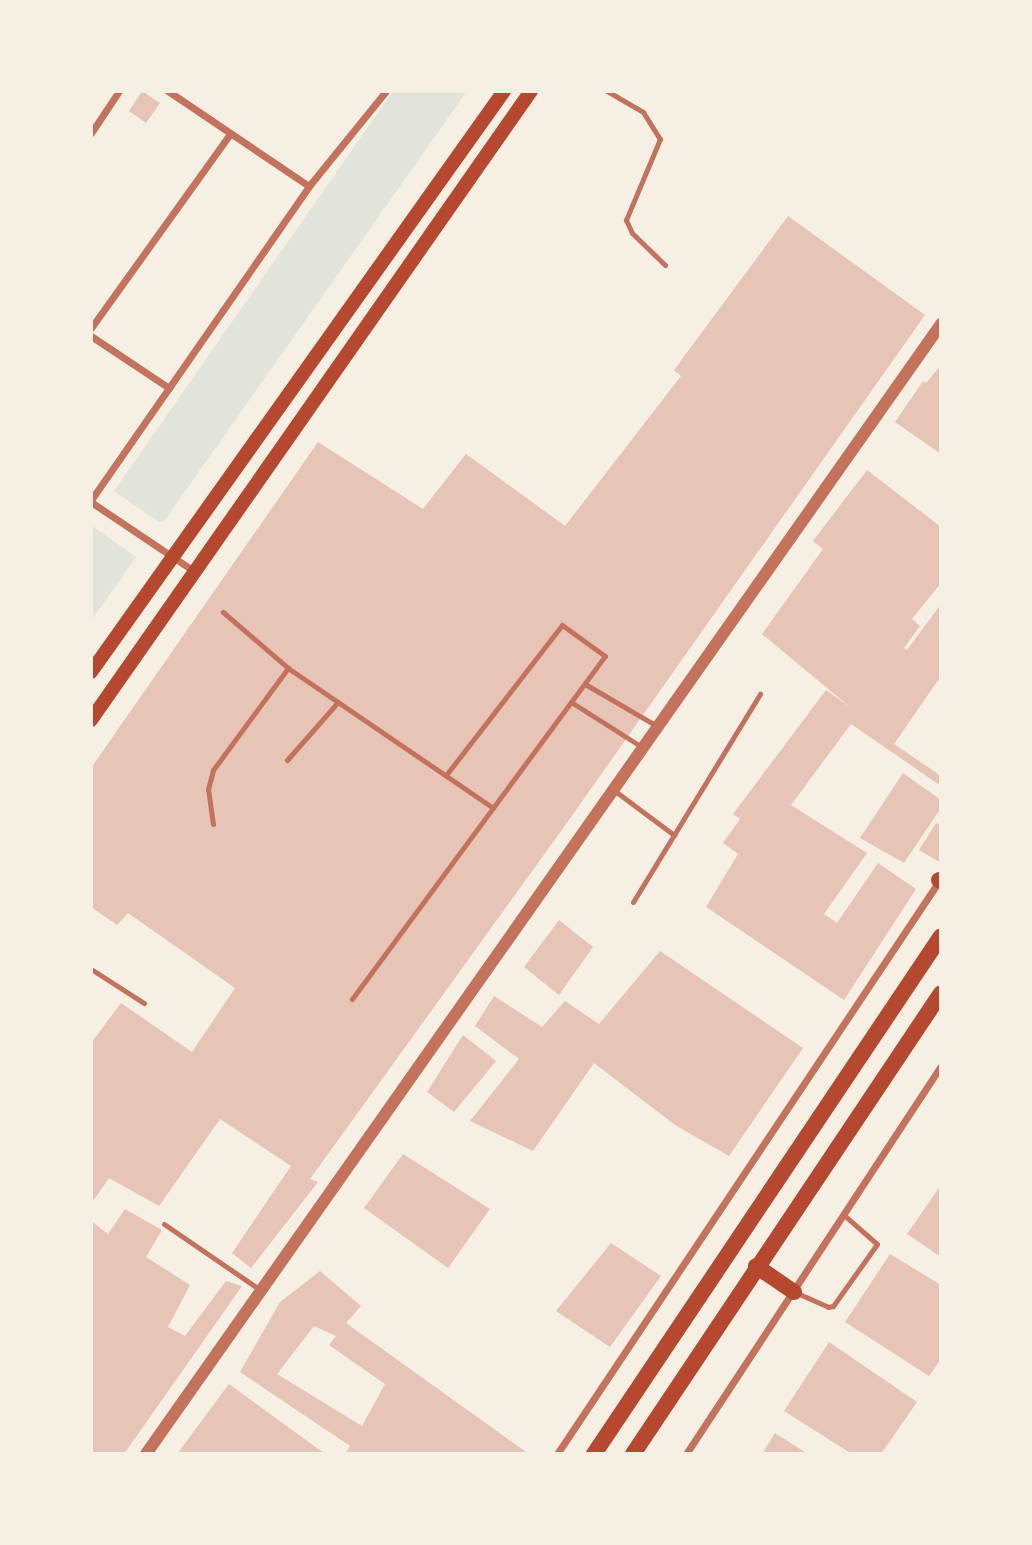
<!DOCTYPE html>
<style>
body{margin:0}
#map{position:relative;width:1032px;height:1545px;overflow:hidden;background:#f6efe4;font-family:"Playfair Display",serif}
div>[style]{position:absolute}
.green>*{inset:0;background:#e2e4dc}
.building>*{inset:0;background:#e6c5b7}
.service>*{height:5px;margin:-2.5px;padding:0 2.5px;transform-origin:2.5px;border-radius:2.5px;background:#c5725c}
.minor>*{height:7px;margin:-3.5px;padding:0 3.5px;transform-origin:3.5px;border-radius:3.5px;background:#c5725c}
.tertiary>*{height:12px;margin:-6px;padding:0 6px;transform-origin:6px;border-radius:6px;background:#c5725c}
.secondary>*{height:14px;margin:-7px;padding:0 7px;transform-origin:7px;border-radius:7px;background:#b5482f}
.primary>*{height:16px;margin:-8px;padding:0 8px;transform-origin:8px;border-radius:8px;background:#b5482f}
span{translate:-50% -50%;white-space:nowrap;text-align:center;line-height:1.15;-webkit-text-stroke:7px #f6efe4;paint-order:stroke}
.frame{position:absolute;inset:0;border:93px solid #f6efe4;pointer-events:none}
</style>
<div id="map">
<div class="green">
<i style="clip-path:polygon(393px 91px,467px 91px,164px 521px,159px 522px,114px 491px)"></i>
<i style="clip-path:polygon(91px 525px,136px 557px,91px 621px)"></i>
</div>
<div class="building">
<i style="clip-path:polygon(142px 91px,160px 103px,146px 123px,129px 111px)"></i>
<i style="clip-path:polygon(788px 216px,925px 315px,564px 827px,310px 1179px,318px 1182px,251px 1268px,232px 1253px,291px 1166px,220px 1119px,159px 1206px,109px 1178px,91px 1204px,91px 1043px,121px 1003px,192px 1052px,235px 988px,128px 913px,117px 925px,91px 907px,91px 768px,318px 442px,423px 509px,466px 454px,565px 526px,681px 376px,674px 370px)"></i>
<i style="clip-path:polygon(941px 365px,941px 454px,895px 422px,923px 381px,926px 383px)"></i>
<i style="clip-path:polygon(867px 470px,941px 527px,941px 583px,912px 619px,920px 626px,904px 648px,907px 650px,941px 604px,941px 676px,894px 744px,941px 776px,941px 786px,851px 724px,791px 805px,867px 853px,824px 914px,837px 923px,878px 863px,916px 889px,844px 1000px,706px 907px,738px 854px,723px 843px,740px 819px,733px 814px,826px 690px,850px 707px,762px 634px,823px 549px,813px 541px)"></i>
<i style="clip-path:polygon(903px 773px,941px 800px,941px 808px,904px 863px,860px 838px)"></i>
<i style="clip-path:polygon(936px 823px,941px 826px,941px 863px,919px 850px)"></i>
<i style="clip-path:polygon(559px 920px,593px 947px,559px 995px,524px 967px)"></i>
<i style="clip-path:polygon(660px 951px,803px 1048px,729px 1156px,675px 1125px,594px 1063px,533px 1151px,470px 1121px,519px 1059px,475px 1026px,494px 996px,542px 1027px,565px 1001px,599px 1024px)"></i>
<i style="clip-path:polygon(463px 1035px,496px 1061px,454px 1112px,427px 1092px)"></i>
<i style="clip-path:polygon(403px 1154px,490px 1209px,448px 1268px,364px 1208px)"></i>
<i style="clip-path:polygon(941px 1185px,941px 1257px,907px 1234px)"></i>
<i style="clip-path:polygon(125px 1209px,162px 1230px,146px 1257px,190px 1285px,168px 1327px,185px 1336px,226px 1281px,242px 1286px,124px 1454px,91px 1454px,91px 1221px,108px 1234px)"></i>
<i style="clip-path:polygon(611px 1243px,661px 1276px,610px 1347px,556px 1311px)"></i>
<i style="clip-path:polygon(890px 1254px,941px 1285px,941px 1359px,929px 1376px,845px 1322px)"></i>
<i style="clip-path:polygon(evenodd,320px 1271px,361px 1306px,346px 1323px,529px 1454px,345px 1454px,350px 1446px,240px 1372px,280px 1302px,320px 1271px,314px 1326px,336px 1336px,329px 1345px,385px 1384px,362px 1426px,277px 1374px,314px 1326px)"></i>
<i style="clip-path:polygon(829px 1342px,917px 1402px,881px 1454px,852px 1454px,784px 1411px)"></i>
<i style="clip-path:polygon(229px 1384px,325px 1454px,177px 1454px)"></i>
<i style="clip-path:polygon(775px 1433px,808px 1454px,762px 1454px)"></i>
</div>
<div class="service">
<i style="left:607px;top:91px;width:42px;rotate:30.3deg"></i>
<i style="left:643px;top:112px;width:32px;rotate:58deg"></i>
<i style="left:660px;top:139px;width:88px;rotate:112.8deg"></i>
<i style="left:626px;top:220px;width:14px;rotate:65deg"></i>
<i style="left:632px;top:233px;width:46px;rotate:44.1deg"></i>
<i style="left:223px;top:612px;width:86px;rotate:40.7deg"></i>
<i style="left:288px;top:668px;width:248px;rotate:34.3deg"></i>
<i style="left:585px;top:684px;width:83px;rotate:30.3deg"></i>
<i style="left:571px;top:702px;width:84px;rotate:32.4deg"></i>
<i style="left:287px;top:760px;width:77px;rotate:-48.7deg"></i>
<i style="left:615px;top:791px;width:74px;rotate:36.7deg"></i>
<i style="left:213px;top:824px;width:35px;rotate:-98deg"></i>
<i style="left:208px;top:789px;width:20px;rotate:-75deg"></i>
<i style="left:213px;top:770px;width:127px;rotate:-53.7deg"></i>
<i style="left:633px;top:902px;width:244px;rotate:-58.6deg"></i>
<i style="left:91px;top:969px;width:63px;rotate:32.7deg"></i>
<i style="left:352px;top:999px;width:426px;rotate:-53.6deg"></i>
<i style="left:605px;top:656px;width:53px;rotate:-144.2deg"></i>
<i style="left:562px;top:625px;width:190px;rotate:127.7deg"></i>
<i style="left:164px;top:1224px;width:115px;rotate:34.4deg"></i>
<i style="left:797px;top:1293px;width:34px;rotate:24deg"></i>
<i style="left:828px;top:1307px;width:5px;rotate:-11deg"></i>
<i style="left:833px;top:1306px;width:76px;rotate:-54.6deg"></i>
<i style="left:877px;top:1244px;width:43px;rotate:-138.8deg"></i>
</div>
<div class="minor">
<i style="left:168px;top:91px;width:170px;rotate:34deg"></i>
<i style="left:91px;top:133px;width:50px;rotate:-56.3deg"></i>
<i style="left:91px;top:328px;width:239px;rotate:-54.4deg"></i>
<i style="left:91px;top:336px;width:94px;rotate:33.7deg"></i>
<i style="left:91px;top:500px;width:382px;rotate:-55.2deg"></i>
<i style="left:309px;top:186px;width:122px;rotate:-51deg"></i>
<i style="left:91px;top:502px;width:125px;rotate:33.9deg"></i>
<i style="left:557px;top:1454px;width:689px;rotate:-56.31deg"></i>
<i style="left:686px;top:1454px;width:464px;rotate:-56.7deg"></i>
</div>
<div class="tertiary">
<i style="left:146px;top:1454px;width:1382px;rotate:-54.87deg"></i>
</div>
<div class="secondary">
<i style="left:91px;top:672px;width:713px;rotate:-54.59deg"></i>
<i style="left:91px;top:720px;width:768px;rotate:-55.03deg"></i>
</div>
<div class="primary">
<i style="left:939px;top:880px;width:2px;rotate:27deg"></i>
<i style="left:756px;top:1266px;width:46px;rotate:34.4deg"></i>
<i style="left:594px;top:1454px;width:623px;rotate:-56.18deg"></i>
<i style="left:633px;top:1454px;width:554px;rotate:-56.25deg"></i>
</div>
<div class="frame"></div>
</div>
